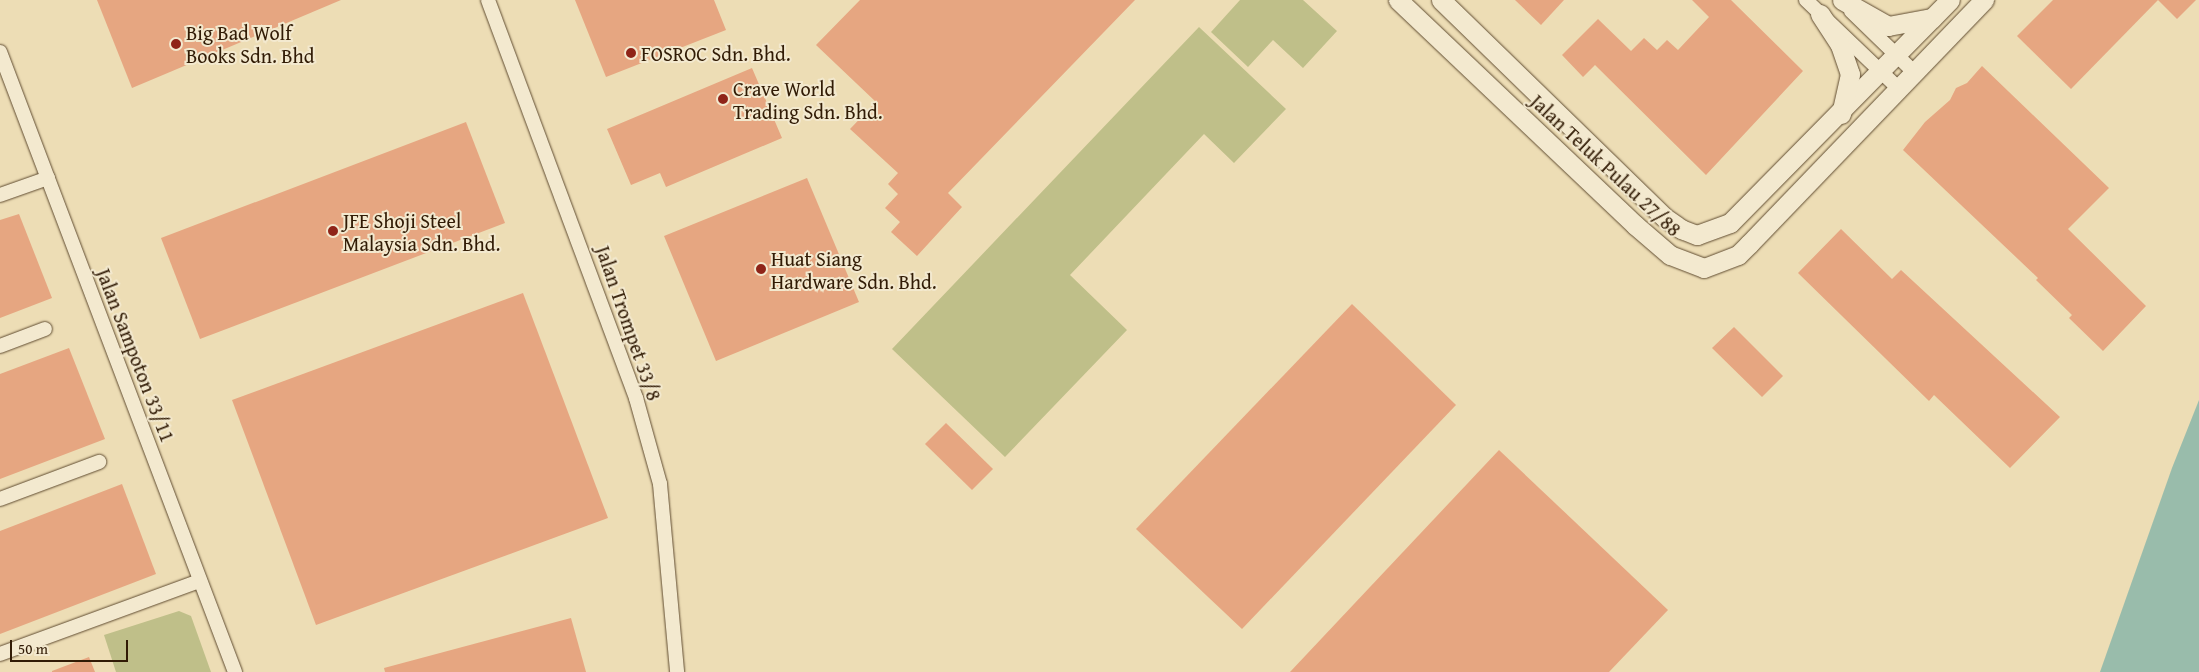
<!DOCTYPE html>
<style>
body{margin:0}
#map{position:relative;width:2199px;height:672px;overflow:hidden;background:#edddb5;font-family:"Gentium Book Plus",serif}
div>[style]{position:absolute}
.green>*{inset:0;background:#bfbf89}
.water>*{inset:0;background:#99bcab}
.building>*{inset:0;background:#e6a681}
.roads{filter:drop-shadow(0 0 1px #604c31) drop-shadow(0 0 1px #604c31)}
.street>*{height:14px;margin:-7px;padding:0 7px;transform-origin:7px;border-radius:7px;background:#f3e9cf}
.secondary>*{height:19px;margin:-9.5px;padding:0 9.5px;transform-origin:9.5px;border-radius:9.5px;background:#f3e9cf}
.dots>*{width:14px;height:14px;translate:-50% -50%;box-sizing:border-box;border:2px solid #f3e9cf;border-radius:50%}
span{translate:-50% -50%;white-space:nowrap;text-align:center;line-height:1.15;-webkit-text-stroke:4px #f3e9cf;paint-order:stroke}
.poi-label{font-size:20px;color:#311b05}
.left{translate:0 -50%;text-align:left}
.street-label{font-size:20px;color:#311b05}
.scale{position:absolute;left:10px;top:640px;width:118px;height:22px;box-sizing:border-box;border:2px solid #311b05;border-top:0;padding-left:6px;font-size:15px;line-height:18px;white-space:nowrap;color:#311b05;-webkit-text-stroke:4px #f3e9cf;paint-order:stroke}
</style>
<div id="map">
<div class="green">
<i style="clip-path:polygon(1240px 0,1303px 0,1337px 31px,1303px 68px,1273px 40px,1248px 67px,1211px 32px)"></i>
<i style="clip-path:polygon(1199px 27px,1286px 109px,1234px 163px,1204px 134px,1070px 275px,1127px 330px,1005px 457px,892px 349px)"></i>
<i style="clip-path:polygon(179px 611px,191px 616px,211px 672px,116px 672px,104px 635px)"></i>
</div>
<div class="water">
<i style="clip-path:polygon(2199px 400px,2199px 672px,2100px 672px,2172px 468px)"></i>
</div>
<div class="building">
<i style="clip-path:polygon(97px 0,341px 0,132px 88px)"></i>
<i style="clip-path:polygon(575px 0,714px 0,726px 30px,606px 77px)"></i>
<i style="clip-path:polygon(860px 0,1135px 0,948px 193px,962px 207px,917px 256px,891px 232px,900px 222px,885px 208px,898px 194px,888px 184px,898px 173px,850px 129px,876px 102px,816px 45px)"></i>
<i style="clip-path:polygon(1515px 0,1564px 0,1541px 25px)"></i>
<i style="clip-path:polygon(1692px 0,1731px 0,1803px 71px,1706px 175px,1595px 65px,1583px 77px,1562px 55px,1598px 19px,1631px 51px,1644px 38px,1657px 50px,1667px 40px,1678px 50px,1709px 17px)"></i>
<i style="clip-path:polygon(2053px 0,2158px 0,2071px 89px,2017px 36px)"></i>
<i style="clip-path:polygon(2158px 0,2196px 0,2177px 19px)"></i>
<i style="clip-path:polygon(1982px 66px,2109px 188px,2068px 229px,2146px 306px,2103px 351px,2069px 318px,2072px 315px,2036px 280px,2038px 278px,1903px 150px,1925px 122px,1950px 100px,1956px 88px,1967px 83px)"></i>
<i style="clip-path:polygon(752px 68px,782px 138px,666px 187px,660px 173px,631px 185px,607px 129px)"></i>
<i style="clip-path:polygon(466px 122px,505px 223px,200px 339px,161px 238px)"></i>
<i style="clip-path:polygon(807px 178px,859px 302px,716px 361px,664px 236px)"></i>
<i style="clip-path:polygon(19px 214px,52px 298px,0 318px,0 220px)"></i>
<i style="clip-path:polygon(1841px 229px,1892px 279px,1901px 270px,2060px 417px,2010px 468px,1934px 395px,1929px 401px,1798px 273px)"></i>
<i style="clip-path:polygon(523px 293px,608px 518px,316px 625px,232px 400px)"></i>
<i style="clip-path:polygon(1352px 304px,1456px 405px,1242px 629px,1136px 529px)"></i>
<i style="clip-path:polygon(1734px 327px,1783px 376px,1762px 397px,1712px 348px)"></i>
<i style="clip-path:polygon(69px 348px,105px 439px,0 479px,0 374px)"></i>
<i style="clip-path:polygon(946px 423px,993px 469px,972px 490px,925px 444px)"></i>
<i style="clip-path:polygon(1499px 450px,1668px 610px,1609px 672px,1290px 672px)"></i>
<i style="clip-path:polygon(122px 484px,156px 574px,0 634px,0 531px)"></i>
<i style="clip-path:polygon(571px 618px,586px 672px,385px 672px,384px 668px)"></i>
<i style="clip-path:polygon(89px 657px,95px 672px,52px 672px,52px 671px)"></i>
</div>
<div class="roads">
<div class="street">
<i style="left:488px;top:0;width:425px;rotate:69.6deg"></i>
<i style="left:636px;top:398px;width:89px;rotate:74.4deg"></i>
<i style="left:660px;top:484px;width:189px;rotate:84.8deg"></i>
<i style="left:1806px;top:0;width:127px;rotate:43.7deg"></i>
<i style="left:1851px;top:11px;width:88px;rotate:44.1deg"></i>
<i style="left:0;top:52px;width:663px;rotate:69.24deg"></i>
<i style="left:0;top:195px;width:51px;rotate:-19.5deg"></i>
<i style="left:0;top:346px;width:48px;rotate:-20.7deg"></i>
<i style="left:0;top:499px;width:106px;rotate:-20.5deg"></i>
<i style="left:0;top:654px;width:213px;rotate:-20.1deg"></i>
</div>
<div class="secondary">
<i style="left:1398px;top:0;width:327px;rotate:43.5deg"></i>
<i style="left:1635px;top:225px;width:46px;rotate:40.6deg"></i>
<i style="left:1670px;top:255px;width:36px;rotate:21deg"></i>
<i style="left:1704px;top:268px;width:36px;rotate:-21deg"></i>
<i style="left:1738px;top:255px;width:16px;rotate:-45deg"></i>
<i style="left:1749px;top:244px;width:339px;rotate:-46.1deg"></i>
<i style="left:1441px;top:0;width:311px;rotate:44.2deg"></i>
<i style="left:1664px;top:217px;width:21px;rotate:35deg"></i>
<i style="left:1681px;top:229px;width:17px;rotate:21deg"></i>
<i style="left:1697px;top:235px;width:35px;rotate:-20deg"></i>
<i style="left:1730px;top:223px;width:313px;rotate:-45.4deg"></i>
<i style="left:1842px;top:0;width:53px;rotate:29.5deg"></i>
<i style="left:1888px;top:26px;width:45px;rotate:-10.3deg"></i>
<i style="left:1820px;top:14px;width:37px;rotate:57deg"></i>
<i style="left:1840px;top:45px;width:31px;rotate:71deg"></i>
<i style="left:1850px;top:74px;width:41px;rotate:102.7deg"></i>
</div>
</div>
<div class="dots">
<i style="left:176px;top:44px;background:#8f2418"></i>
<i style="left:631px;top:53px;background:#8f2418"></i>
<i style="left:723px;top:99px;background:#8f2418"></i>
<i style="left:333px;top:231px;background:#8f2418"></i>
<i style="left:761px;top:269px;background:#8f2418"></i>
</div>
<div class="poi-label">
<span class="left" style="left:186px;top:44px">Big Bad Wolf<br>Books Sdn. Bhd</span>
<span class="left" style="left:641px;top:53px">FOSROC Sdn. Bhd.</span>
<span class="left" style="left:733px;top:100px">Crave World<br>Trading Sdn. Bhd.</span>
<span class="left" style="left:343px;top:232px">JFE Shoji Steel<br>Malaysia Sdn. Bhd.</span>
<span class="left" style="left:771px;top:270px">Huat Siang<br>Hardware Sdn. Bhd.</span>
</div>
<div class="street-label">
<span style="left:1606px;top:165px;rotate:43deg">Jalan Teluk Pulau 27/88</span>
<span style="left:629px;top:323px;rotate:71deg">Jalan Trompet 33/8</span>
<span style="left:136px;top:355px;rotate:69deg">Jalan Sampoton 33/11</span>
</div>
<div class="scale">50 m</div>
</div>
